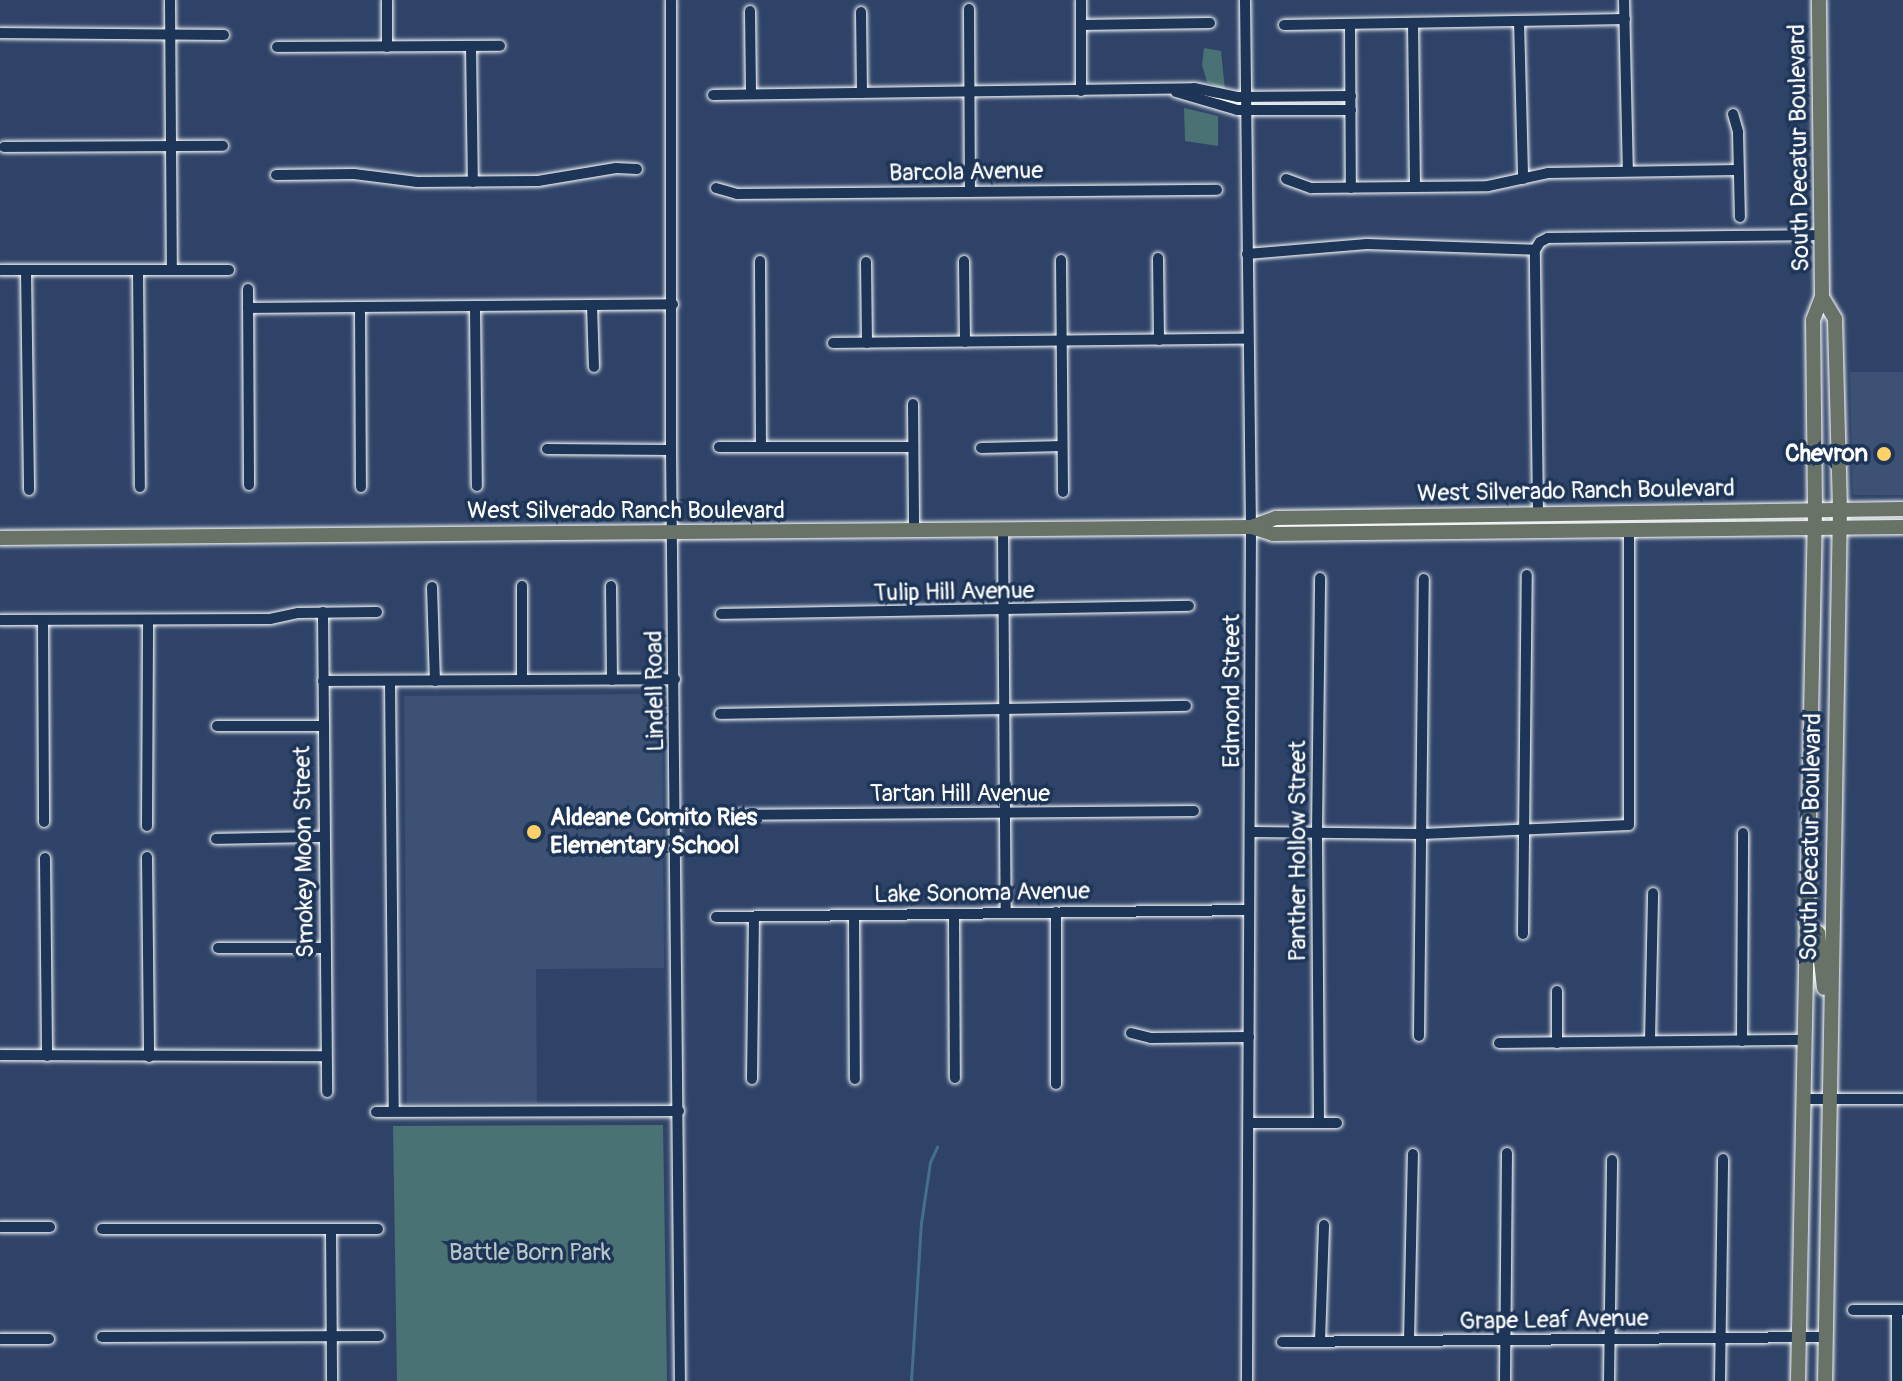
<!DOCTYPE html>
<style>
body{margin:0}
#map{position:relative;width:1903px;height:1381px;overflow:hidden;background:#2e4367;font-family:Pangolin,sans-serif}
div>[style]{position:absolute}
.built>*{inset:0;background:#3d5175}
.green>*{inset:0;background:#4a7174}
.stream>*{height:3px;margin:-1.5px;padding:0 1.5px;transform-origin:1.5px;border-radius:1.5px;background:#466f8e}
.roads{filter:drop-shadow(0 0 2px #fff) drop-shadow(0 0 2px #fff)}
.minor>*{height:10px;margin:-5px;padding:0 5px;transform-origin:5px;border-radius:5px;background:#1d3557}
.major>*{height:14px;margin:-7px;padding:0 7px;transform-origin:7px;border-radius:7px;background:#697266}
.dots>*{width:22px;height:22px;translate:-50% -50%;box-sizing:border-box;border:4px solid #1d3557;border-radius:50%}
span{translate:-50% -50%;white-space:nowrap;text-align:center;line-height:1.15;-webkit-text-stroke:7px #1d3557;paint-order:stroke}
.street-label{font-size:24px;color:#fff}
.poi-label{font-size:24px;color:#fff;font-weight:700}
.right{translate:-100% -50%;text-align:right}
.left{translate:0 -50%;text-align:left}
.park-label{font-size:24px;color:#b7c6c7}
</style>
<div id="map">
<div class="built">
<i style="clip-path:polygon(1850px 372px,1903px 372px,1903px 495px,1853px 495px)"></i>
<i style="clip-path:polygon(662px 694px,664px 968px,536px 969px,537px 1103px,407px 1104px,404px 696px)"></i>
</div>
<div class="green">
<i style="clip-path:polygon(1204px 48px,1221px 51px,1225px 90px,1207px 82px,1202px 65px)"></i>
<i style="clip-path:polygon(1184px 108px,1218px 116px,1218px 146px,1185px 141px)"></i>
<i style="clip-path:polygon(663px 1125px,667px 1381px,397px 1381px,393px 1126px)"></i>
</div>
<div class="stream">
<i style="left:911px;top:1381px;width:158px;rotate:-86.4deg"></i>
<i style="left:921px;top:1223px;width:62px;rotate:-81.6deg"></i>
<i style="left:930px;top:1162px;width:17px;rotate:-65deg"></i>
</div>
<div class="roads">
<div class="minor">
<i style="left:170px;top:0;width:270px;rotate:89.6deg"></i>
<i style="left:387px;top:0;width:47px;rotate:90deg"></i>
<i style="left:671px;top:0;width:450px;rotate:90deg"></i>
<i style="left:671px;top:450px;width:931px;rotate:89.45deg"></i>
<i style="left:1081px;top:0;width:91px;rotate:90deg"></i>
<i style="left:1245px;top:0;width:527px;rotate:89.35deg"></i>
<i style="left:1251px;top:527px;width:854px;rotate:90.27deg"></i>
<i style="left:1624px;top:0;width:171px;rotate:88.7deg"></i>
<i style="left:969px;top:9px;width:183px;rotate:89.7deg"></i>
<i style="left:750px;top:11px;width:83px;rotate:89.3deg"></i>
<i style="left:861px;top:12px;width:81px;rotate:89.3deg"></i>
<i style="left:1519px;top:21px;width:158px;rotate:88.5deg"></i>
<i style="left:1413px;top:23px;width:164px;rotate:89.3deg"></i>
<i style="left:1350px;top:24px;width:164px;rotate:89.7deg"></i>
<i style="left:1081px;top:25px;width:129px;rotate:-0.9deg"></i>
<i style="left:1284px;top:25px;width:341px;rotate:-1deg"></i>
<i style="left:0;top:33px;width:224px;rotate:0.5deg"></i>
<i style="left:471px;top:46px;width:136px;rotate:89.2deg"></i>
<i style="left:277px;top:47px;width:223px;rotate:-0.3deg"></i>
<i style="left:1176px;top:92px;width:64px;rotate:16.4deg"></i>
<i style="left:1237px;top:110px;width:114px"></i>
<i style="left:713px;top:95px;width:481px;rotate:-0.8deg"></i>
<i style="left:1194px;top:88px;width:45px;rotate:11.6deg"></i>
<i style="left:1238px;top:97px;width:113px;rotate:-0.5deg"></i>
<i style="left:1733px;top:114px;width:19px;rotate:74deg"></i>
<i style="left:1738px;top:132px;width:85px;rotate:88.7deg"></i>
<i style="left:4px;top:147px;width:219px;rotate:-0.3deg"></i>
<i style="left:276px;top:175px;width:78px;rotate:-0.7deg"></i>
<i style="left:354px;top:174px;width:64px;rotate:7.2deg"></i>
<i style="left:417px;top:182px;width:121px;rotate:-0.5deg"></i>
<i style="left:538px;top:181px;width:79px;rotate:-9.5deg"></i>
<i style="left:616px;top:168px;width:21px;rotate:3deg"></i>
<i style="left:1286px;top:179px;width:27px;rotate:20deg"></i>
<i style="left:1311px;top:188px;width:177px;rotate:-0.6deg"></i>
<i style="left:1488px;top:186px;width:61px;rotate:-12.2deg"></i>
<i style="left:1548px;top:173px;width:190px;rotate:-0.9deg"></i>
<i style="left:716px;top:188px;width:22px;rotate:16deg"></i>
<i style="left:737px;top:194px;width:480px;rotate:-0.5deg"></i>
<i style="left:1247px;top:254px;width:120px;rotate:-4.8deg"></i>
<i style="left:1367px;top:244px;width:168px;rotate:2deg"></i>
<i style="left:1158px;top:258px;width:82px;rotate:89.3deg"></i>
<i style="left:1061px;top:260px;width:232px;rotate:89.5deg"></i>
<i style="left:760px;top:261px;width:186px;rotate:89.7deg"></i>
<i style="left:964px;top:261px;width:81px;rotate:89.3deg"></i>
<i style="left:866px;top:262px;width:81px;rotate:89.3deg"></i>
<i style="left:0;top:270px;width:229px"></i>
<i style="left:26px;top:270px;width:220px;rotate:89.2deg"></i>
<i style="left:138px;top:270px;width:217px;rotate:89.5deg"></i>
<i style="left:248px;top:289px;width:196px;rotate:89.7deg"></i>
<i style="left:592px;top:305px;width:62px;rotate:88.2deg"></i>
<i style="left:360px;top:307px;width:180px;rotate:89.7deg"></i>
<i style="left:475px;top:307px;width:179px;rotate:89.4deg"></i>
<i style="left:248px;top:308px;width:425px;rotate:-0.5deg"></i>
<i style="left:833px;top:343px;width:415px;rotate:-0.6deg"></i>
<i style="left:913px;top:404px;width:127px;rotate:89.5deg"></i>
<i style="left:719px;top:447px;width:194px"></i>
<i style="left:981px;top:448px;width:81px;rotate:-1.4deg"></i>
<i style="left:547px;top:449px;width:124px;rotate:0.5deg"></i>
<i style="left:1538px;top:513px;width:263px;rotate:-90.7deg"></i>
<i style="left:1535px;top:250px;width:9px;rotate:-58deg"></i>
<i style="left:1540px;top:242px;width:9px;rotate:-27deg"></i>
<i style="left:1548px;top:238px;width:274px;rotate:-0.6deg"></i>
<i style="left:1003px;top:530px;width:383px;rotate:89.6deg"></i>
<i style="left:522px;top:586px;width:94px;rotate:90deg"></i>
<i style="left:611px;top:586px;width:94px;rotate:89.4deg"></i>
<i style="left:432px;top:587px;width:94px;rotate:88.2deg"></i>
<i style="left:323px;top:612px;width:480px;rotate:89.5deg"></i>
<i style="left:721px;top:614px;width:468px;rotate:-1deg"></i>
<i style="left:0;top:620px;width:270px;rotate:-0.2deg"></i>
<i style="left:270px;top:619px;width:29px;rotate:-12deg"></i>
<i style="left:298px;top:613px;width:79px;rotate:-0.7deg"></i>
<i style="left:43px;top:620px;width:202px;rotate:89.7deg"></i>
<i style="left:323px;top:681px;width:352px;rotate:-0.3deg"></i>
<i style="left:390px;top:681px;width:430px;rotate:89.5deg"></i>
<i style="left:720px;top:714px;width:466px;rotate:-1deg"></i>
<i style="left:217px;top:726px;width:106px"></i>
<i style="left:727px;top:815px;width:467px;rotate:-0.5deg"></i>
<i style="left:147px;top:826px;width:206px;rotate:-89.7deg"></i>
<i style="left:1252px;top:832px;width:170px;rotate:0.7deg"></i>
<i style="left:1422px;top:834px;width:207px;rotate:-2.5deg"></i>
<i style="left:1629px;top:825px;width:295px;rotate:-90deg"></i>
<i style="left:216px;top:839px;width:108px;rotate:-1.1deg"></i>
<i style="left:147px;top:857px;width:200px;rotate:89.4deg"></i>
<i style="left:45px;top:858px;width:198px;rotate:89.4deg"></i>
<i style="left:1056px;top:912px;width:172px;rotate:90deg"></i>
<i style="left:954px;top:914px;width:164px;rotate:89.7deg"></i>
<i style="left:854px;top:915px;width:164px;rotate:89.7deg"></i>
<i style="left:716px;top:917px;width:533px;rotate:-0.75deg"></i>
<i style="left:1523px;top:934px;width:359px;rotate:-89.4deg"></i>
<i style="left:218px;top:948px;width:107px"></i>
<i style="left:1131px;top:1033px;width:21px;rotate:14deg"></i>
<i style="left:1151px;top:1038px;width:98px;rotate:-0.6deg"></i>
<i style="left:1419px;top:1036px;width:457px;rotate:-89.4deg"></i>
<i style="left:1650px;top:1041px;width:148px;rotate:-88.8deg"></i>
<i style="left:1742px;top:1041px;width:208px;rotate:-89.7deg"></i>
<i style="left:1499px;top:1043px;width:305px;rotate:-0.6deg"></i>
<i style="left:1557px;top:1043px;width:52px;rotate:-90deg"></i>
<i style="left:0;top:1055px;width:326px;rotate:0.2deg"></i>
<i style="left:752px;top:1079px;width:162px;rotate:-89.3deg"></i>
<i style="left:1803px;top:1099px;width:100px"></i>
<i style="left:376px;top:1112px;width:303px;rotate:-0.2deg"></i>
<i style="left:1249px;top:1123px;width:88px"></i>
<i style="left:1319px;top:1123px;width:292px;rotate:-90.4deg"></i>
<i style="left:1317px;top:831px;width:253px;rotate:-89.3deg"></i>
<i style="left:0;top:1227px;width:50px"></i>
<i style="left:102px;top:1229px;width:276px"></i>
<i style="left:331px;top:1229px;width:152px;rotate:89.6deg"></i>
<i style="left:1853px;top:1310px;width:50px"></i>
<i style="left:102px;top:1337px;width:277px;rotate:-0.2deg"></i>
<i style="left:0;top:1339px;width:49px"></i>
<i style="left:1320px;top:1341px;width:116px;rotate:-88deg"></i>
<i style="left:1409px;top:1341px;width:187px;rotate:-88.8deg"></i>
<i style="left:1282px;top:1342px;width:544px;rotate:-0.53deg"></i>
<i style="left:1505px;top:1381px;width:228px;rotate:-89.5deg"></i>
<i style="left:1609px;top:1381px;width:221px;rotate:-89.2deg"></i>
<i style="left:1720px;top:1381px;width:222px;rotate:-89.2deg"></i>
<i style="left:1897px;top:1381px;width:71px;rotate:-90deg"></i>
</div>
<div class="major">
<i style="left:1822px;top:297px;width:26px;rotate:59deg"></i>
<i style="left:1835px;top:319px;width:189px;rotate:88.5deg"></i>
<i style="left:1840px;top:508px;width:873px;rotate:90.98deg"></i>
<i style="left:1252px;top:527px;width:22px;rotate:18deg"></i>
<i style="left:1273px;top:534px;width:630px;rotate:-0.64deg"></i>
<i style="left:0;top:538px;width:1251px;rotate:-0.5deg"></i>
<i style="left:1251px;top:527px;width:27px;rotate:-20deg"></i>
<i style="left:1276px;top:518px;width:627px;rotate:-0.82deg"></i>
<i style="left:1806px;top:923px;width:16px;rotate:40deg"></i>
<i style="left:1818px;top:933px;width:55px;rotate:83.8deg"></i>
<i style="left:1798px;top:1381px;width:873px;rotate:-88.88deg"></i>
<i style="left:1815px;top:508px;width:188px;rotate:-90.6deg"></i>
<i style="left:1813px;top:320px;width:25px;rotate:-69deg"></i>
<i style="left:1822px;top:297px;width:297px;rotate:-90.6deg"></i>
</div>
</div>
<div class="dots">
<i style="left:1884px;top:454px;background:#ffd166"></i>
<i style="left:534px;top:832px;background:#ffd166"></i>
</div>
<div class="street-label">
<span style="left:1799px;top:148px;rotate:-91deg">South Decatur Boulevard</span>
<span style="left:966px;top:172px;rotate:-1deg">Barcola Avenue</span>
<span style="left:1576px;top:491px;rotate:-1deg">West Silverado Ranch Boulevard</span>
<span style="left:626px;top:511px">West Silverado Ranch Boulevard</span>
<span style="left:954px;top:592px;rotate:-1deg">Tulip Hill Avenue</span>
<span style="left:655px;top:691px;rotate:-91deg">Lindell Road</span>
<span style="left:1232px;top:691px;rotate:-90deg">Edmond Street</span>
<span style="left:960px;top:794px">Tartan Hill Avenue</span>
<span style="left:1811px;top:837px;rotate:-89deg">South Decatur Boulevard</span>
<span style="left:1298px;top:851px;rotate:-90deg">Panther Hollow Street</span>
<span style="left:304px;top:852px;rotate:-91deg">Smokey Moon Street</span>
<span style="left:982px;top:893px;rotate:-1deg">Lake Sonoma Avenue</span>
<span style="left:1554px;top:1320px;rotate:-1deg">Grape Leaf Avenue</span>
</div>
<div class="poi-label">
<span class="right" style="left:1868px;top:454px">Chevron</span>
<span class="left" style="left:550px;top:832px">Aldeane Comito Ries<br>Elementary School</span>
</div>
<div class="park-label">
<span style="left:530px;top:1253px">Battle Born Park</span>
</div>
</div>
